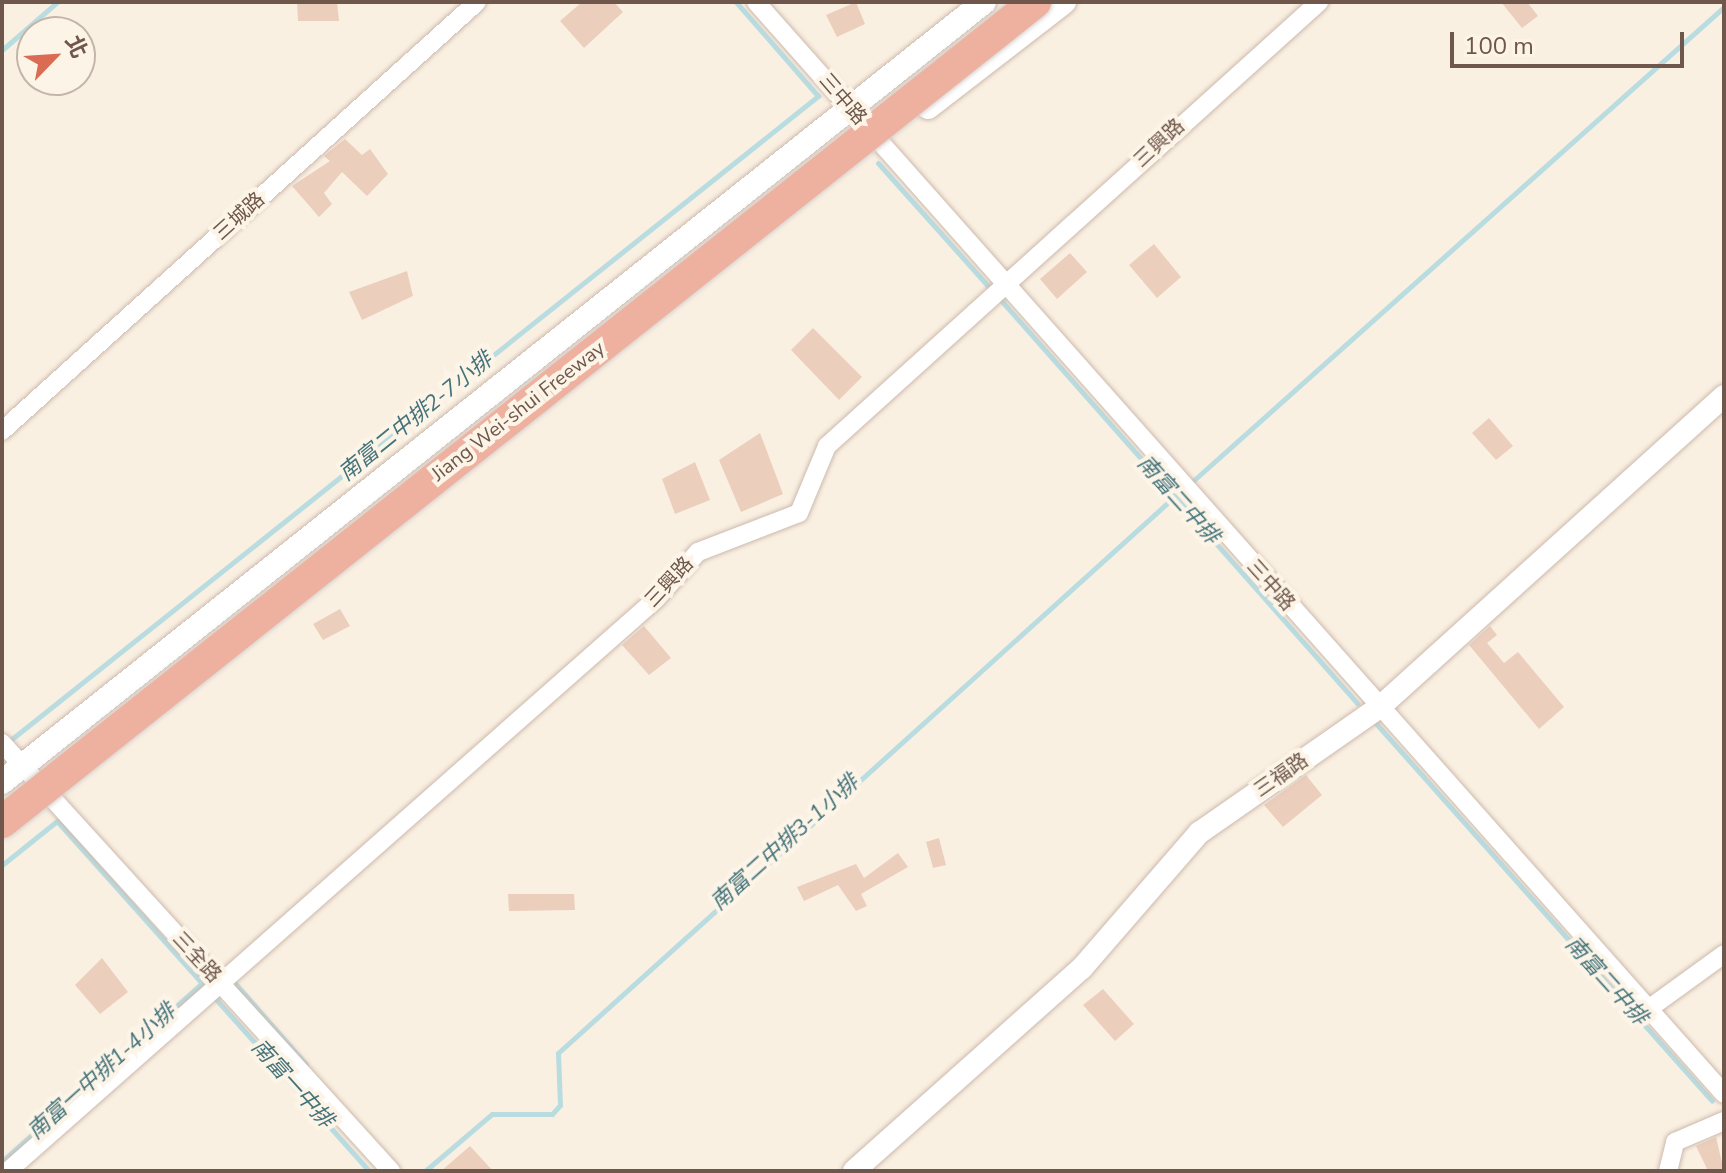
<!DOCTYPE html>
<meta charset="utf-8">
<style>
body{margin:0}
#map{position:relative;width:1726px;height:1173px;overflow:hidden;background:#faf0e2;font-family:"Nunito Sans","Noto Sans TC",sans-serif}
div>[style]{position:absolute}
.stream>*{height:5px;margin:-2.5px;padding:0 2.5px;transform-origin:2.5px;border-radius:2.5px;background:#b9dce1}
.building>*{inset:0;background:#eccebd}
.roads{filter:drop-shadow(0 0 2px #ccbaad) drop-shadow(0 0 2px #ccbaad)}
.minor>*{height:18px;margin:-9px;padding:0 9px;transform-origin:9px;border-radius:9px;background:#fff}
.tertiary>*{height:22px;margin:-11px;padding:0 11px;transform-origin:11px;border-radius:11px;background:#fff}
.secondary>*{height:24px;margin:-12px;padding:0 12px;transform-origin:12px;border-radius:12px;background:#fff}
.bridges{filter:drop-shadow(0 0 2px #d7d0cd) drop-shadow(0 0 2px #d7d0cd)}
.motorway-bridge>*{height:32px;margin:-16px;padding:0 16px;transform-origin:16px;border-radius:16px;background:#efb19f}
span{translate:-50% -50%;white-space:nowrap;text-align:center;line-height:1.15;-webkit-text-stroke:8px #fdf4e8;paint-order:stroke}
.street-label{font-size:20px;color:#6f574b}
.water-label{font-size:22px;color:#44737a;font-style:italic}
.frame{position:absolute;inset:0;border:4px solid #6f574b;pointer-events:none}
.north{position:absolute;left:16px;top:16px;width:80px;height:80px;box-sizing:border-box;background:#fdf4e8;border:2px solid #c4b5a9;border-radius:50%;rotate:65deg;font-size:22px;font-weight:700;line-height:32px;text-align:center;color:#6f574b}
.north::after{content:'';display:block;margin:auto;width:28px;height:36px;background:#d96c52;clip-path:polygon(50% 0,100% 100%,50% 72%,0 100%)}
.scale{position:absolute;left:1450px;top:32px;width:234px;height:36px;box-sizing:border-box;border:4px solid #6f574b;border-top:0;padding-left:10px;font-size:24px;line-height:28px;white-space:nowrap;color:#6f574b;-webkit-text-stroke:6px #fdf4e8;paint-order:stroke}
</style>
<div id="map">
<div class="stream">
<i style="left:2px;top:50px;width:73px;rotate:-41.1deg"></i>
<i style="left:878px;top:163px;width:166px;rotate:48.2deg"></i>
<i style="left:999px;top:298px;width:541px;rotate:48.52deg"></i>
<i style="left:1194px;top:480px;width:710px;rotate:-41.75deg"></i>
<i style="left:1372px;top:719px;width:511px;rotate:48.33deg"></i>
<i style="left:13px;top:738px;width:1030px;rotate:-38.57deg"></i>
<i style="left:818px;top:96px;width:125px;rotate:-131.1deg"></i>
<i style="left:2px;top:865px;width:70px;rotate:-38.7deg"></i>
<i style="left:57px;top:821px;width:217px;rotate:48.2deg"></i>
<i style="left:202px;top:983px;width:268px;rotate:138.3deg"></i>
<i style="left:233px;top:981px;width:111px;rotate:48.7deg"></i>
<i style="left:214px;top:997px;width:233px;rotate:48.3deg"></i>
<i style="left:425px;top:1171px;width:88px;rotate:-40.4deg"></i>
<i style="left:492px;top:1114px;width:60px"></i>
<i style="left:552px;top:1114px;width:12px;rotate:-48deg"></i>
<i style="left:560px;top:1105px;width:52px;rotate:-92.2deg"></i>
<i style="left:558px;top:1053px;width:830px;rotate:-42.07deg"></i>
</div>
<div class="building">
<i style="clip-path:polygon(297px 2px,337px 2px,339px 21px,298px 21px)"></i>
<i style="clip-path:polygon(582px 2px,614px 2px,623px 12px,584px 48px,560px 21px)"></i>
<i style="clip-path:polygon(856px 2px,865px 24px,837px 37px,826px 15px)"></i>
<i style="clip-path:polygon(1501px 2px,1527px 2px,1538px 16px,1522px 28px)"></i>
<i style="clip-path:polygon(345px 139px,362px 155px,370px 149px,388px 174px,367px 196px,342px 172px,324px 193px,332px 204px,319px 217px,292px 186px,330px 161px,324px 156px)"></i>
<i style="clip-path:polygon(1154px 244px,1181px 277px,1157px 298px,1129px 265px)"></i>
<i style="clip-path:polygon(1070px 253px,1087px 272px,1057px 299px,1040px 279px)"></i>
<i style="clip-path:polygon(407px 271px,413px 296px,362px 320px,349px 292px)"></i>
<i style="clip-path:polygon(813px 328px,862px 377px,839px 400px,791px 350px)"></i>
<i style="clip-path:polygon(1489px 418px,1513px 446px,1496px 460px,1472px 433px)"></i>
<i style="clip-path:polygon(760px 433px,783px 494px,741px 512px,719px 460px)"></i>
<i style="clip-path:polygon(695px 462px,710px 500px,675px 514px,662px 479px)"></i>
<i style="clip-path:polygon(340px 609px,350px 626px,323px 640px,313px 624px)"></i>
<i style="clip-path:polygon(644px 626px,671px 658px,649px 675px,622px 645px)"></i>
<i style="clip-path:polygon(1490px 626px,1497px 635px,1487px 643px,1504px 663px,1518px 652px,1564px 707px,1539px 729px,1469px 645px)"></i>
<i style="clip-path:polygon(1306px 775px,1322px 795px,1283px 827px,1264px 805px)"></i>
<i style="clip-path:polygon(939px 838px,946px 865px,933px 868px,926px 842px)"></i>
<i style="clip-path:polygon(898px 853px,908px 867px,861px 894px,867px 906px,856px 911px,838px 885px,804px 901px,797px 887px,856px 864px,864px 878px)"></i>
<i style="clip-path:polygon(508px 894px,574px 894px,575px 910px,509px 911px)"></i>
<i style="clip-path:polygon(102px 958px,128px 992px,100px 1014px,75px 985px)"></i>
<i style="clip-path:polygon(1103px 989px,1134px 1024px,1115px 1041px,1083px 1005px)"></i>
<i style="clip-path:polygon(1716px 1137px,1724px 1171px,1708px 1171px,1696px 1146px)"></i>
<i style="clip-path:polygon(470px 1146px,493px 1171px,441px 1171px)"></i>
</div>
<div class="roads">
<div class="minor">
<i style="left:756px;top:2px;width:1459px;rotate:48.44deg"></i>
<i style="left:2px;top:431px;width:640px;rotate:-42.09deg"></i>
<i style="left:2px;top:743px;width:578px;rotate:47.73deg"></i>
<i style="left:1647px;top:1010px;width:95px;rotate:-36deg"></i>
<i style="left:8px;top:1171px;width:864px;rotate:-41.44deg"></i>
<i style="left:656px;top:599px;width:63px;rotate:-48.2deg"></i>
<i style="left:698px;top:552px;width:108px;rotate:-21.1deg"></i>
<i style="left:799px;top:513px;width:73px;rotate:-67.3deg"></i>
<i style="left:827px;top:446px;width:663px;rotate:-42.06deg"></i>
<i style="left:1668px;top:1171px;width:30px;rotate:-76deg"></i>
<i style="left:1675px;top:1142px;width:53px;rotate:-23.2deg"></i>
</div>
<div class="tertiary">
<i style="left:854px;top:1171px;width:305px;rotate:-41.7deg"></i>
<i style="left:1082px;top:968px;width:179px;rotate:-49.1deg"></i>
<i style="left:1199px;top:833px;width:222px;rotate:-34.9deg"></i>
<i style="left:1381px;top:706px;width:462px;rotate:-42.1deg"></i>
</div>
<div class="secondary">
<i style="left:928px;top:107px;width:172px;rotate:-37.7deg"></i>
<i style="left:2px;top:782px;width:1254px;rotate:-38.46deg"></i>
</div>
</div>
<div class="bridges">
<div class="motorway-bridge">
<i style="left:2px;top:822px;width:1319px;rotate:-38.44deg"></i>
</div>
</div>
<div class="street-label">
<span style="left:843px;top:99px;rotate:49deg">三中路</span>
<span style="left:1159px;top:143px;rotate:-43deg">三興路</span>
<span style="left:239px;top:216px;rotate:-42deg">三城路</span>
<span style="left:518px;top:411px;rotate:-38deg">Jiang Wei-shui Freeway</span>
<span style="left:669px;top:582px;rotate:-47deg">三興路</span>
<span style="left:1271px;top:585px;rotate:48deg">三中路</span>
<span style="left:1281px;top:775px;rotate:-35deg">三福路</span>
<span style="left:197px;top:957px;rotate:47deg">三全路</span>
</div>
<div class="water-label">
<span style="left:416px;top:417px;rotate:-39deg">南富二中排2-7小排</span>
<span style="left:1178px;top:500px;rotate:48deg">南富二中排</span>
<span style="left:785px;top:843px;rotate:-42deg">南富二中排3-1小排</span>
<span style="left:1606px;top:981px;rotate:48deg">南富二中排</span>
<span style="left:102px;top:1072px;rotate:-42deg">南富一中排1-4小排</span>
<span style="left:292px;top:1084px;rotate:48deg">南富一中排</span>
</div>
<div class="frame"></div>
<div class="north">北</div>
<div class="scale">100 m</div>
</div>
